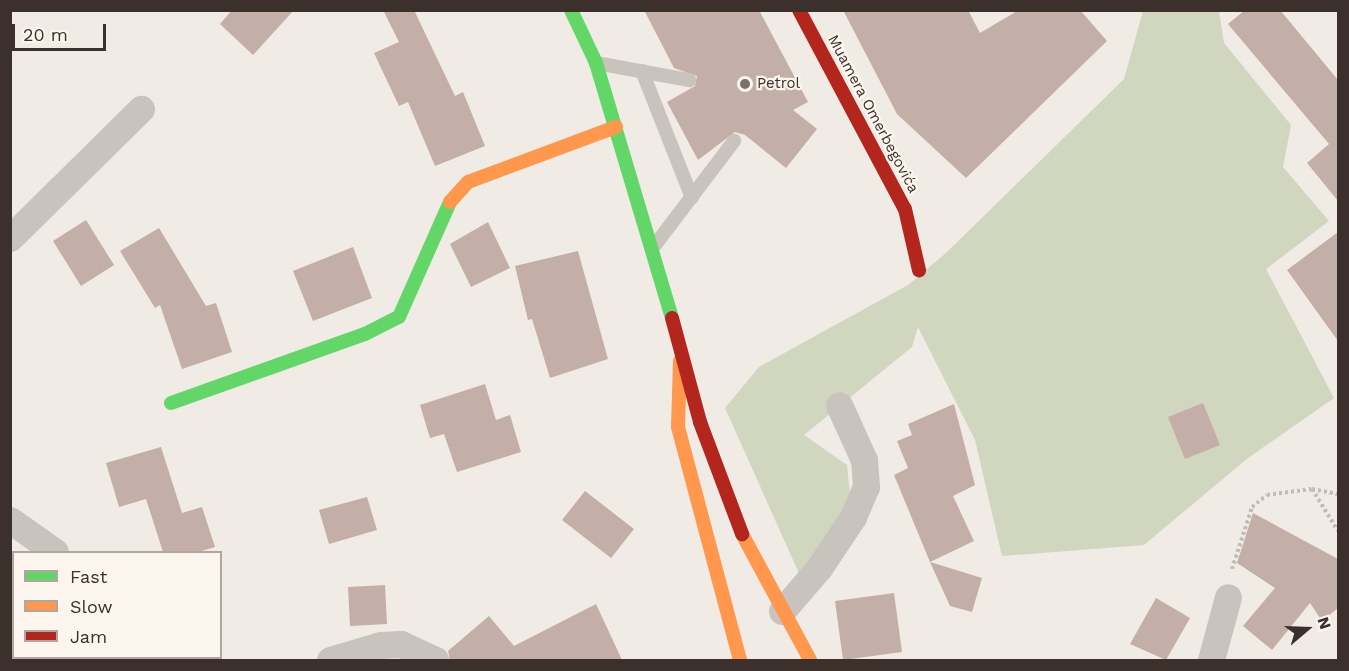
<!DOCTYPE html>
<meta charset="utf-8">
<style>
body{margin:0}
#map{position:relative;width:1349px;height:671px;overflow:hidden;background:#f0ebe5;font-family:"Work Sans",sans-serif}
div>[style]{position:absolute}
.green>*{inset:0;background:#d1d6bf}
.building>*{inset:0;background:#c3afa7}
.path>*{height:4px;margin-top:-2px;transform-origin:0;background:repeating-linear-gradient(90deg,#c2bbb6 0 3px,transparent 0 6px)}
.lane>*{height:14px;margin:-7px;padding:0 7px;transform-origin:7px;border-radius:7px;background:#c9c3be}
.street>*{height:27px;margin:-13.5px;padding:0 13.5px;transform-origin:13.5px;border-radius:13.5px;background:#c9c3be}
.fast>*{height:14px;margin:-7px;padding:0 7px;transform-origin:7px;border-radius:7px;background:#63d668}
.slow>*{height:14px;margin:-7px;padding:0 7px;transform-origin:7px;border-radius:7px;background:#ff974d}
.jam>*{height:14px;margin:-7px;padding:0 7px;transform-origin:7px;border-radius:7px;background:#b3261e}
.dots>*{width:16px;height:16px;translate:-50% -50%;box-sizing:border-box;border:3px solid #fbf5ee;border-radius:50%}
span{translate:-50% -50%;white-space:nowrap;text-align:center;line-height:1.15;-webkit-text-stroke:4.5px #fbf5ee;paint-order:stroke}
.poi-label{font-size:15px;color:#3b302b}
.left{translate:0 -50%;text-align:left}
.street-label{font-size:15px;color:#3b302b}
.frame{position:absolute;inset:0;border:12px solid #3b302b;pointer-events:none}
.legend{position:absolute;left:12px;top:551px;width:210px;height:108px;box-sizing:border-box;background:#fbf5ee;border:2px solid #aea6a0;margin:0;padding:8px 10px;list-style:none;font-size:18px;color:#3b302b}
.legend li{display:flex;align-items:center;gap:12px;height:30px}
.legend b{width:30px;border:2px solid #aea6a0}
.north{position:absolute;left:1277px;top:599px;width:60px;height:60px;-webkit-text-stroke:4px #fbf5ee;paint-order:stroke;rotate:71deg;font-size:16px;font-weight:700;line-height:24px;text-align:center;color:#3b302b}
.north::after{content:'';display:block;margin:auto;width:21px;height:27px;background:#3b302b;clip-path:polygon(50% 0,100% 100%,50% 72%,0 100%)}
.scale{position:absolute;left:12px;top:24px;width:94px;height:27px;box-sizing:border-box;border:3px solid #3b302b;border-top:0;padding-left:8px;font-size:18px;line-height:21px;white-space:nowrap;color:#3b302b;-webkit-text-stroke:4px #fbf5ee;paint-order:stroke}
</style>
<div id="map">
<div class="green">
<i style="clip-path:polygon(1143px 11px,1219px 11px,1224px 43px,1291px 125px,1283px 167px,1329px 221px,1266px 269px,1334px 398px,1248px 458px,1144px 545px,1002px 556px,975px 440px,918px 327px,912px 347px,804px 435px,847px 465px,852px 514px,802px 580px,725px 408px,759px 367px,908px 285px,946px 253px,1124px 79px)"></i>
</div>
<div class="building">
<i style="clip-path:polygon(232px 10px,294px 10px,253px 55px,220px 24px)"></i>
<i style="clip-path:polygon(383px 10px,414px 10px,455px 96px,463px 92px,485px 146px,435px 166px,408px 102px,399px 106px,374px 53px,399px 42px)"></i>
<i style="clip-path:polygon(644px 10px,759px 10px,808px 102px,793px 110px,817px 129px,786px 168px,745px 135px,735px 132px,698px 160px,667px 102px,695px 86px,697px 76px,674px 68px)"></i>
<i style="clip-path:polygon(843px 10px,968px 10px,980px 33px,1019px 10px,1080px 10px,1107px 41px,966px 178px,897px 114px)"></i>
<i style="clip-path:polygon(1245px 10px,1280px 10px,1338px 80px,1338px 201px,1307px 163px,1329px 144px,1228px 24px)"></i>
<i style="clip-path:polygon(86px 220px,114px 265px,81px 286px,53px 241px)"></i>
<i style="clip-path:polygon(488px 222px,510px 268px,471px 287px,450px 244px)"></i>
<i style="clip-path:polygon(159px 228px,206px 306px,216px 303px,232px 352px,182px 369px,160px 305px,155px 308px,120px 251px)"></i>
<i style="clip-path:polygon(1338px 232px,1338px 341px,1287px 270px)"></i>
<i style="clip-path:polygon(353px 247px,372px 298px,313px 321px,293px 271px)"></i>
<i style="clip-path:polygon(578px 251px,608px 359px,550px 378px,532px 319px,528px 320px,515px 266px)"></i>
<i style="clip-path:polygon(485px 384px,496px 420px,510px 415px,521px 452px,457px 472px,444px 434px,430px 438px,420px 405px)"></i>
<i style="clip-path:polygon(1203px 403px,1220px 445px,1185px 459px,1168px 417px)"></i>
<i style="clip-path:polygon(954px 404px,975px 485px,953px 496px,974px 541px,930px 562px,894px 475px,908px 468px,897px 441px,912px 435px,908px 424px)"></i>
<i style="clip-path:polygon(161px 447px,182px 513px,202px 507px,215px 547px,198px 552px,163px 552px,146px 499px,119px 507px,106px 463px)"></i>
<i style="clip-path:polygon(585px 491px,634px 529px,611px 558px,562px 520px)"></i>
<i style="clip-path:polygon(367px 497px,377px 530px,329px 544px,319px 510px)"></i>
<i style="clip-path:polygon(1253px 513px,1338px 559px,1338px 608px,1322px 621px,1310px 603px,1272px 650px,1243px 626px,1275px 588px,1237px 563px)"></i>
<i style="clip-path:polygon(930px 562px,982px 578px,972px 612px,950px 606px)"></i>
<i style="clip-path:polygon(385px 585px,387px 624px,350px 626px,348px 587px)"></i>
<i style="clip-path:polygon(894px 593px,902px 652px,843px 660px,835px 601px)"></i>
<i style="clip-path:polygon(1156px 598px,1190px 618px,1166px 660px,1130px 644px)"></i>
<i style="clip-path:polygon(596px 604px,622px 660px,450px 660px,448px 651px,489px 616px,514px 646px)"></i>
</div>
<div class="path">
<i style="left:1312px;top:489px;width:49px;rotate:58.2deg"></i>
<i style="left:1232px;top:569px;width:65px;rotate:-72.1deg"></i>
<i style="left:1252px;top:507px;width:19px;rotate:-39deg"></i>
<i style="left:1267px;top:495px;width:45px;rotate:-7.6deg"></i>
<i style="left:1312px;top:489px;width:26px;rotate:11deg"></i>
</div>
<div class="lane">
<i style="left:596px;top:63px;width:95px;rotate:10.4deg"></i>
<i style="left:642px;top:71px;width:136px;rotate:68.5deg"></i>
<i style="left:655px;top:245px;width:131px;rotate:-52.8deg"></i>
</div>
<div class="street">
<i style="left:10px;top:238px;width:184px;rotate:-44.6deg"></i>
<i style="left:10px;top:520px;width:55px;rotate:35.4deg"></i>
<i style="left:782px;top:611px;width:57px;rotate:-49.3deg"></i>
<i style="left:819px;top:568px;width:61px;rotate:-56.3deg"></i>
<i style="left:853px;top:517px;width:33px;rotate:-67deg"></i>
<i style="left:866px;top:487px;width:27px;rotate:-94deg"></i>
<i style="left:864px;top:460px;width:60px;rotate:-114.4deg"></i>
<i style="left:110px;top:658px;width:2px;rotate:90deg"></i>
<i style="left:330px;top:660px;width:53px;rotate:-16.4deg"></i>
<i style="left:381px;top:645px;width:20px;rotate:-3deg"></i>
<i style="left:401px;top:644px;width:38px;rotate:25deg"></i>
<i style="left:1211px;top:660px;width:65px;rotate:-74.9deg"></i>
</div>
<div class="fast">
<i style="left:571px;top:10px;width:59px;rotate:64.7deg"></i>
<i style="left:596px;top:63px;width:266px;rotate:73.4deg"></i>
<i style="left:171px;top:403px;width:206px;rotate:-19.6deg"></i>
<i style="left:365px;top:334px;width:38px;rotate:-27deg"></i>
<i style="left:399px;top:317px;width:126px;rotate:-66.1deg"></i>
</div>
<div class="slow">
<i style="left:450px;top:202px;width:27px;rotate:-48deg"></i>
<i style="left:468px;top:182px;width:158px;rotate:-20.4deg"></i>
<i style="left:680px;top:361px;width:66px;rotate:91.7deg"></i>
<i style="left:678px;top:427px;width:241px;rotate:75.1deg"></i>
<i style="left:742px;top:534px;width:143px;rotate:61.6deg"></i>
</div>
<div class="jam">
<i style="left:799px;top:10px;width:225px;rotate:62deg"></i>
<i style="left:905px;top:209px;width:63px;rotate:77.1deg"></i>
<i style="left:672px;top:318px;width:108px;rotate:74.9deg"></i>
<i style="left:700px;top:422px;width:120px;rotate:69.4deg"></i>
</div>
<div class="dots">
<i style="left:745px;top:84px;background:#7a716c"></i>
</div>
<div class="poi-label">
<span class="left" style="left:757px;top:84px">Petrol</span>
</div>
<div class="street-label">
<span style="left:873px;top:114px;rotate:62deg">Muamera Omerbegovića</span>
</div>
<div class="frame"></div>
<ul class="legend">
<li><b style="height:8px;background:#63d668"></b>Fast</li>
<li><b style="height:8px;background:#ff974d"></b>Slow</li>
<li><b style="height:8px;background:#b3261e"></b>Jam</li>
</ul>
<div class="north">N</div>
<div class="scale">20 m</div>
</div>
